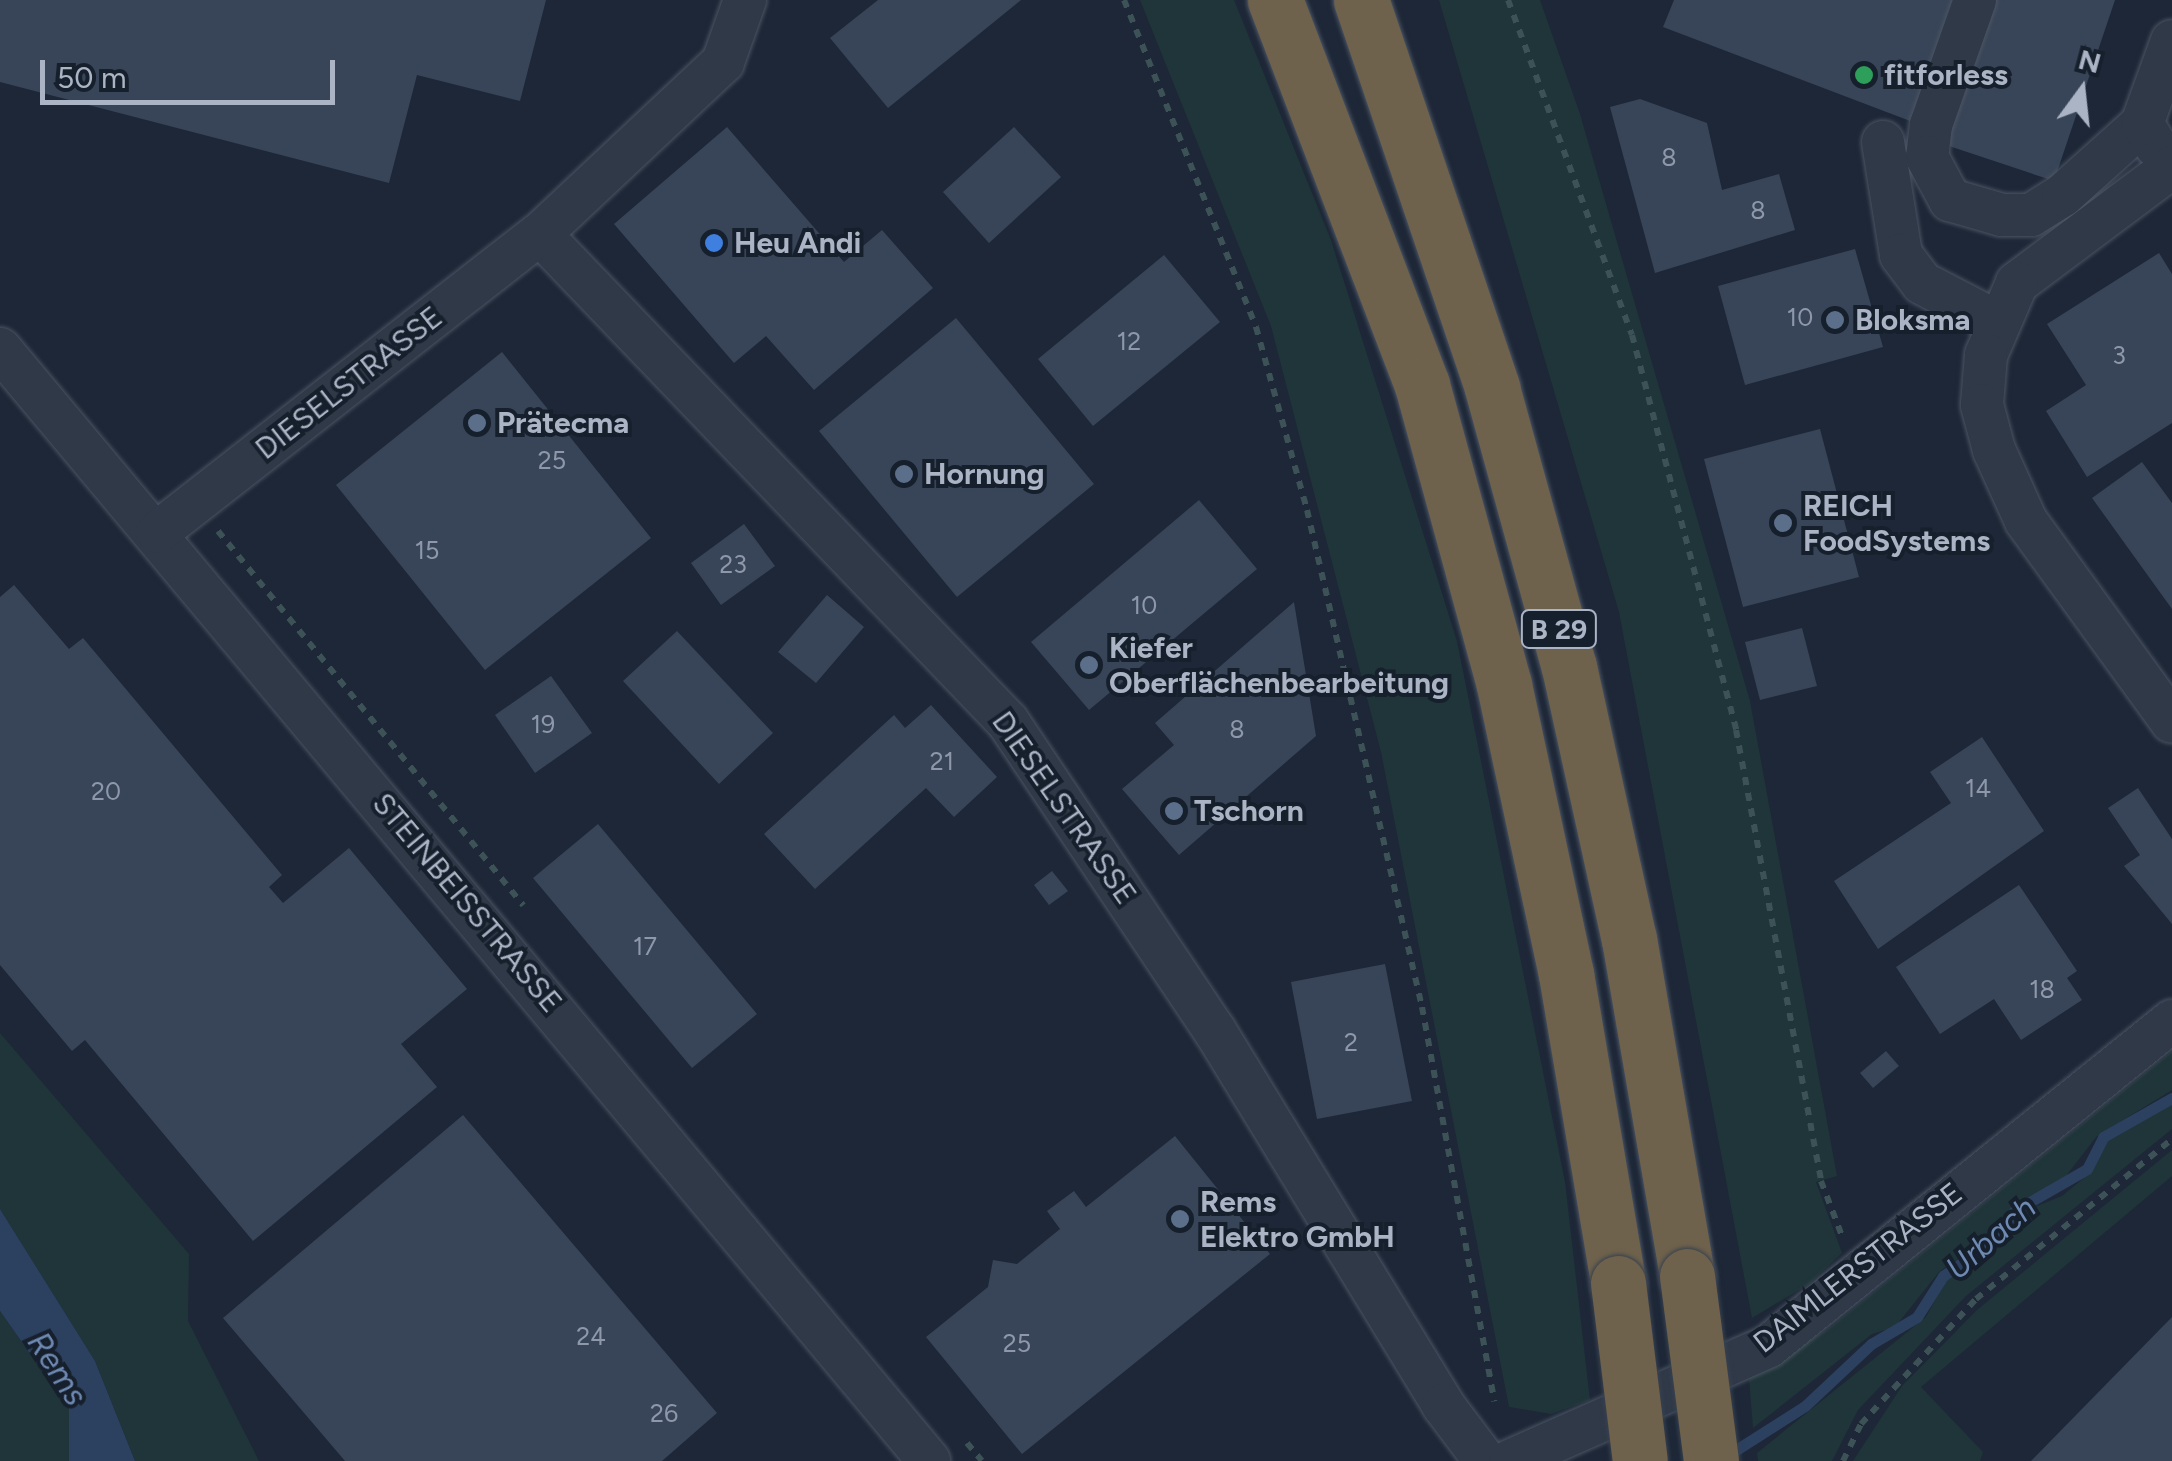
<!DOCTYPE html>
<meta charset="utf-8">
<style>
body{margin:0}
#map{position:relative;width:2172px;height:1461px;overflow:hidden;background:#1d2737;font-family:Figtree,sans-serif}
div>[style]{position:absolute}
.green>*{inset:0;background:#1f3539}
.water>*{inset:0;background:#2c405f}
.stream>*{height:11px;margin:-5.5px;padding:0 5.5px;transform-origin:5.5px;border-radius:5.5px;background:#2c405f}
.building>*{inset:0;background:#384558}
.path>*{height:6px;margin-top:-3px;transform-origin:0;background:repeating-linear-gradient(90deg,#3c5256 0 8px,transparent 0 16px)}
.roads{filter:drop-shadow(0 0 2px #4b5463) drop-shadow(0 0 2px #4b5463)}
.minor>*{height:42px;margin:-21px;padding:0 21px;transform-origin:21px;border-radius:21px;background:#303948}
.highway>*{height:55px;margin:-27.5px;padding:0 27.5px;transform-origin:27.5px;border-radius:27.5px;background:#6f624c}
.bridges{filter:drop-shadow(0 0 2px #38414f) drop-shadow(0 0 2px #38414f)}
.highway-bridge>*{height:55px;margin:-27.5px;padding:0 27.5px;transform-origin:27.5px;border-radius:27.5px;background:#6f624c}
.dots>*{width:28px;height:28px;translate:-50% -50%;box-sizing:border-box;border:5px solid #161f2c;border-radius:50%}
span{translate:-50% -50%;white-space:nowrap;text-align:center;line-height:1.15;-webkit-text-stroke:8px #161f2c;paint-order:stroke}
.number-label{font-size:25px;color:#8e98aa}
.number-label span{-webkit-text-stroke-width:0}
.shield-label span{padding:2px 8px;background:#161f2c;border:2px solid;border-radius:8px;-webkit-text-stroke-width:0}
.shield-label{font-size:28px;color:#aab4c5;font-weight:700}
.poi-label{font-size:30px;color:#aab4c5;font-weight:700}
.left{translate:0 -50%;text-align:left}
.street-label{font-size:30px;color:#aab4c5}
.water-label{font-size:32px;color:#6e89b2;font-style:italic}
.north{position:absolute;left:2032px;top:40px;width:100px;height:100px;-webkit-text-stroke:8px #161f2c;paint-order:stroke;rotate:15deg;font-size:28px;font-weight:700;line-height:40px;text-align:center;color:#aab4c5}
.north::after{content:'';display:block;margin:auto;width:35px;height:45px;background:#aab4c5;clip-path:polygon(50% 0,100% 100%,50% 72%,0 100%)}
.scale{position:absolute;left:40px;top:60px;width:295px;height:45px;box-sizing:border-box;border:5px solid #aab4c5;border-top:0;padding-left:12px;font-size:30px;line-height:35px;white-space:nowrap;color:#aab4c5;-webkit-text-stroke:8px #161f2c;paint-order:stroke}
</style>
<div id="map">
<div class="green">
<i style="clip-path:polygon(1140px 0,1234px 0,1331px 240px,1457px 641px,1565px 1182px,1590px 1400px,1551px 1414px,1509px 1407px,1381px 752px,1271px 326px)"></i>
<i style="clip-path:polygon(1439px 0,1540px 0,1580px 114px,1750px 701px,1837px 1176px,1816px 1182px,1842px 1253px,1809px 1284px,1752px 1318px,1619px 612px)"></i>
<i style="clip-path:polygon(0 1033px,189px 1254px,188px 1321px,259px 1461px,135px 1461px,95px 1361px,0 1209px)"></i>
<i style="clip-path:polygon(2172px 1051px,2172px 1090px,2097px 1136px,2059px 1185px,2012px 1207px,1996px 1232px,1939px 1272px,1895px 1327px,1872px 1334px,1753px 1428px,1749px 1378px,1828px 1329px)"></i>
<i style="clip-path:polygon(2172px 1104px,2172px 1129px,1966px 1296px,1858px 1410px,1832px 1461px,1758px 1461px,1757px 1453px,1926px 1317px,1947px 1278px,2006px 1234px,2017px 1214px,2062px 1196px,2090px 1173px,2105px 1139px)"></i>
<i style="clip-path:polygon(2172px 1150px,2172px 1176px,1921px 1387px,1983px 1452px,1980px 1461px,1853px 1461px,1902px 1386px,1977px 1310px)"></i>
<i style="clip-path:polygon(0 1311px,69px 1409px,69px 1461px,0 1461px)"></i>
</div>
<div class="water">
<i style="clip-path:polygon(0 1209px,95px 1361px,135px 1461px,69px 1461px,69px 1409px,0 1311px)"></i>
</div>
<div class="stream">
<i style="left:1728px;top:1455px;width:91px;rotate:-32.5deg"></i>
<i style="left:1805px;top:1406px;width:91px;rotate:-43.2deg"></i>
<i style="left:1871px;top:1344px;width:53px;rotate:-30.4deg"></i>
<i style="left:1917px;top:1317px;width:49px;rotate:-57.6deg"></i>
<i style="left:1943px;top:1276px;width:65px;rotate:-35.6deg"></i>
<i style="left:1996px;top:1238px;width:32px;rotate:-56deg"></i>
<i style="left:2014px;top:1211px;width:84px;rotate:-29.9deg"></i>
<i style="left:2087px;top:1169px;width:36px;rotate:-63deg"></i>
<i style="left:2103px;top:1137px;width:79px;rotate:-29.5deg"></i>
</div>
<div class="building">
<i style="clip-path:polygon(0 0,546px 0,520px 101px,417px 75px,389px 183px,0 82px)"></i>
<i style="clip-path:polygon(878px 0,1021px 0,888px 108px,830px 38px)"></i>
<i style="clip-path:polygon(1674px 0,1965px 0,1918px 124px,1663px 27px)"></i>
<i style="clip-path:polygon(1984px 0,2115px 0,2054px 181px,1937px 142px)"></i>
<i style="clip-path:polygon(1640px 99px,1707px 123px,1722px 190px,1779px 174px,1795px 230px,1655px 273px,1610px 107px)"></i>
<i style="clip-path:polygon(727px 127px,844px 262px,882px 230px,933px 288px,814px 390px,766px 336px,734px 363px,614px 224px)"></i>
<i style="clip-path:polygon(1014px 127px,1061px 177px,989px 243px,943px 192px)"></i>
<i style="clip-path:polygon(1855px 249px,1883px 347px,1745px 385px,1718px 286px)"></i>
<i style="clip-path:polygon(2159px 253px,2172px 274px,2172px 423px,2087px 477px,2046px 411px,2086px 385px,2047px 324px)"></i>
<i style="clip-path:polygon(1164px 255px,1220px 322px,1093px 426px,1038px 359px)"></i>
<i style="clip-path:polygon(956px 318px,1094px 484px,957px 597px,819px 431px)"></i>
<i style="clip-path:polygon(502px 352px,651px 538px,485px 670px,336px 485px)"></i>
<i style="clip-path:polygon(1820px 429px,1859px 577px,1743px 607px,1704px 459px)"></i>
<i style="clip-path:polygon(2142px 462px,2172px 503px,2172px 609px,2092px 498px)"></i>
<i style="clip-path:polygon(1199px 500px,1257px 569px,1089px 710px,1031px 642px)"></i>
<i style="clip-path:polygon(744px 524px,775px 566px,721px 605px,691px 563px)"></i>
<i style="clip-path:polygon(14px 585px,69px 649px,83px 638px,282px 875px,269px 887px,283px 903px,349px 848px,467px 989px,401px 1044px,437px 1087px,253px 1241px,85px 1040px,72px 1051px,0 965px,0 597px)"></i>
<i style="clip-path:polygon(827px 595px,864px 627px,816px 683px,778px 652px)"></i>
<i style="clip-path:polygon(1294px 602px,1316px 736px,1179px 855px,1122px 789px,1174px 745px,1155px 723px)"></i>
<i style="clip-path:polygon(1802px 628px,1817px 686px,1760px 700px,1745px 642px)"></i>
<i style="clip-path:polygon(677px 631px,773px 733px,719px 784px,623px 681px)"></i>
<i style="clip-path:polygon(551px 676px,592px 733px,535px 773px,495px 715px)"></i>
<i style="clip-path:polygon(931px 705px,997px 777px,954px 817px,926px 788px,815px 889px,764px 834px,894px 715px,905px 728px)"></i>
<i style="clip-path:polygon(1982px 737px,2044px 831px,1878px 949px,1834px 881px,1951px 803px,1930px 772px)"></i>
<i style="clip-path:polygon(2138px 788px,2172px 839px,2172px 924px,2124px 866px,2140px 855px,2108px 808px)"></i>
<i style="clip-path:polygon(598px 824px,757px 1014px,692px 1068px,533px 878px)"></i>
<i style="clip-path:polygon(1052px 871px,1068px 891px,1049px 905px,1034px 885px)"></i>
<i style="clip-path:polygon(2019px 885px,2077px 971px,2067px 978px,2082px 1000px,2021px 1040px,1994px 999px,1940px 1034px,1896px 967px)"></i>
<i style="clip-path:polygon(1385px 964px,1412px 1101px,1317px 1119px,1291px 982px)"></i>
<i style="clip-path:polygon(1886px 1051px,1899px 1066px,1873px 1088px,1860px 1073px)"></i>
<i style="clip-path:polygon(463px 1115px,717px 1413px,662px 1461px,345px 1461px,223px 1318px)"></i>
<i style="clip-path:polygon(1175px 1136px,1270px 1254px,1022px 1454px,926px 1337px,988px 1287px,993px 1260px,1017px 1264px,1060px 1229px,1047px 1211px,1074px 1191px,1086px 1207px)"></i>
<i style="clip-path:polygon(2172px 1317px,2172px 1461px,2031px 1461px)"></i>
</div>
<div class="path">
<i style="left:1124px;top:0;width:353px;rotate:68deg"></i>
<i style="left:1256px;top:327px;width:190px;rotate:74.4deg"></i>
<i style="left:1307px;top:510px;width:510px;rotate:76.97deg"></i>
<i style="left:1422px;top:1007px;width:401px;rotate:79.6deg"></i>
<i style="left:1508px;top:0;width:357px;rotate:69.7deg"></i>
<i style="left:1632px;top:335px;width:408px;rotate:75.2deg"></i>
<i style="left:1736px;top:730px;width:459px;rotate:79.3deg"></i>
<i style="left:1821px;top:1181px;width:59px;rotate:69.1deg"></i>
<i style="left:218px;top:531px;width:483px;rotate:50.8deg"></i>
<i style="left:967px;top:1443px;width:23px;rotate:50deg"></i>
<i style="left:1843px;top:1461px;width:41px;rotate:-64.1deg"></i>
<i style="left:1861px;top:1424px;width:170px;rotate:-47.4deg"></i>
<i style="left:1976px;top:1299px;width:253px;rotate:-39.2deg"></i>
</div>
<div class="roads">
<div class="minor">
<i style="left:1975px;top:0;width:133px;rotate:109.4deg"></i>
<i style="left:1931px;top:125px;width:32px;rotate:97deg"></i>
<i style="left:1927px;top:157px;width:49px;rotate:61.9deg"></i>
<i style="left:1950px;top:200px;width:54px;rotate:16.1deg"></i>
<i style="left:2002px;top:215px;width:29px"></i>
<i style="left:2031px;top:215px;width:38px;rotate:-32deg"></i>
<i style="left:2063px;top:195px;width:106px;rotate:-41.9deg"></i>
<i style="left:1883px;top:142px;width:114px;rotate:80.9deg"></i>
<i style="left:1901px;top:255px;width:35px;rotate:53deg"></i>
<i style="left:1922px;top:283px;width:85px;rotate:27.5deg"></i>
<i style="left:2156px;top:146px;width:26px;rotate:-122deg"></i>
<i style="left:2142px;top:124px;width:88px;rotate:-70.1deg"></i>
<i style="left:2172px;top:167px;width:194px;rotate:143.2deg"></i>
<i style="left:2017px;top:283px;width:78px;rotate:113.3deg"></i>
<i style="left:1986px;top:355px;width:50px;rotate:94.6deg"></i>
<i style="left:1982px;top:405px;width:47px;rotate:75.1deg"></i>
<i style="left:1994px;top:450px;width:78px;rotate:65.7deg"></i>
<i style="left:2026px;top:521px;width:248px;rotate:54deg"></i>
<i style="left:540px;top:234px;width:676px;rotate:46.2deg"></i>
<i style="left:1008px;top:722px;width:372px;rotate:56.2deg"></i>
<i style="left:1215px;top:1031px;width:438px;rotate:58.6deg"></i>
<i style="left:1443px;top:1405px;width:70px;rotate:53.1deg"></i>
<i style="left:0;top:349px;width:1449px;rotate:50.12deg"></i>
<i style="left:158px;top:532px;width:484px;rotate:-38deg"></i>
<i style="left:540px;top:234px;width:251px;rotate:-43.2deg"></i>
<i style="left:723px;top:62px;width:66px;rotate:-70.5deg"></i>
<i style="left:1510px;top:1461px;width:283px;rotate:-23.9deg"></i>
<i style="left:1769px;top:1346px;width:518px;rotate:-38.88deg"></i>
</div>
<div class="highway">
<i style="left:1275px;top:0;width:412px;rotate:69.1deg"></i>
<i style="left:1422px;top:385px;width:311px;rotate:74.7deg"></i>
<i style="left:1504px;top:685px;width:296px;rotate:77.9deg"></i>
<i style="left:1566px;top:974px;width:313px;rotate:80.4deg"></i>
<i style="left:1361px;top:0;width:410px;rotate:71.3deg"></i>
<i style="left:1492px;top:388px;width:289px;rotate:74.6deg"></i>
<i style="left:1569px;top:667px;width:279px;rotate:77.6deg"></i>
<i style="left:1629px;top:939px;width:342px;rotate:80.2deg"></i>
</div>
</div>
<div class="bridges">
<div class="highway-bridge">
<i style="left:1687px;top:1276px;width:187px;rotate:82.6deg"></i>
<i style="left:1618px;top:1283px;width:179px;rotate:83deg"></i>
</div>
</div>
<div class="dots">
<i style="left:1864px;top:75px;background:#2e9e5b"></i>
<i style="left:714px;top:243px;background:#3f7fe0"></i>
<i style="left:1835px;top:320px;background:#5c6f8a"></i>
<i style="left:477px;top:423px;background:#5c6f8a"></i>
<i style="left:904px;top:474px;background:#5c6f8a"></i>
<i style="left:1783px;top:523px;background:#5c6f8a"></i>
<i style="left:1089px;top:665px;background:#5c6f8a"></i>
<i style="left:1174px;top:811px;background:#5c6f8a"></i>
<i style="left:1180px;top:1219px;background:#5c6f8a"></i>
</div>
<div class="number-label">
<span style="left:1669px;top:157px">8</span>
<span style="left:1758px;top:210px">8</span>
<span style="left:1800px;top:317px">10</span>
<span style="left:1129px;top:341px">12</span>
<span style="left:2119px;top:355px">3</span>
<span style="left:552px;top:460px">25</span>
<span style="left:427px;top:550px">15</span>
<span style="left:733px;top:564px">23</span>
<span style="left:1144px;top:605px">10</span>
<span style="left:543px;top:724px">19</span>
<span style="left:1237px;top:729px">8</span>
<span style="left:942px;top:761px">21</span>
<span style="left:1978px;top:788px">14</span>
<span style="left:106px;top:791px">20</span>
<span style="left:645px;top:946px">17</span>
<span style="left:2042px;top:989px">18</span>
<span style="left:1351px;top:1042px">2</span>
<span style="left:591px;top:1336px">24</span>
<span style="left:1017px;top:1343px">25</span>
<span style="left:664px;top:1413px">26</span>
</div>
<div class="shield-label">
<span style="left:1559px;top:629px">B 29</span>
</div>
<div class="poi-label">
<span class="left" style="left:1884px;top:75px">fitforless</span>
<span class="left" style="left:734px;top:243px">Heu Andi</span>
<span class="left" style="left:1855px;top:320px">Bloksma</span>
<span class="left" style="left:497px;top:423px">Prätecma</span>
<span class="left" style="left:924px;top:474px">Hornung</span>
<span class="left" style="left:1803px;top:523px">REICH<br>FoodSystems</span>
<span class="left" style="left:1109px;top:665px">Kiefer<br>Oberflächenbearbeitung</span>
<span class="left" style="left:1194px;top:811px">Tschorn</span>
<span class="left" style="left:1200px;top:1219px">Rems<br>Elektro GmbH</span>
</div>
<div class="street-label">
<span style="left:349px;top:383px;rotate:-38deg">DIESELSTRASSE</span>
<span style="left:1064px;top:808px;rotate:55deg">DIESELSTRASSE</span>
<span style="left:467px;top:903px;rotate:50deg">STEINBEISSTRASSE</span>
<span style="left:1858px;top:1268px;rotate:-38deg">DAIMLERSTRASSE</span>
</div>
<div class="water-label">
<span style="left:1991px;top:1238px;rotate:-41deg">Urbach</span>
<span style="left:57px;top:1369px;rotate:57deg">Rems</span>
</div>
<div class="north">N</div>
<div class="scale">50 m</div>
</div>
